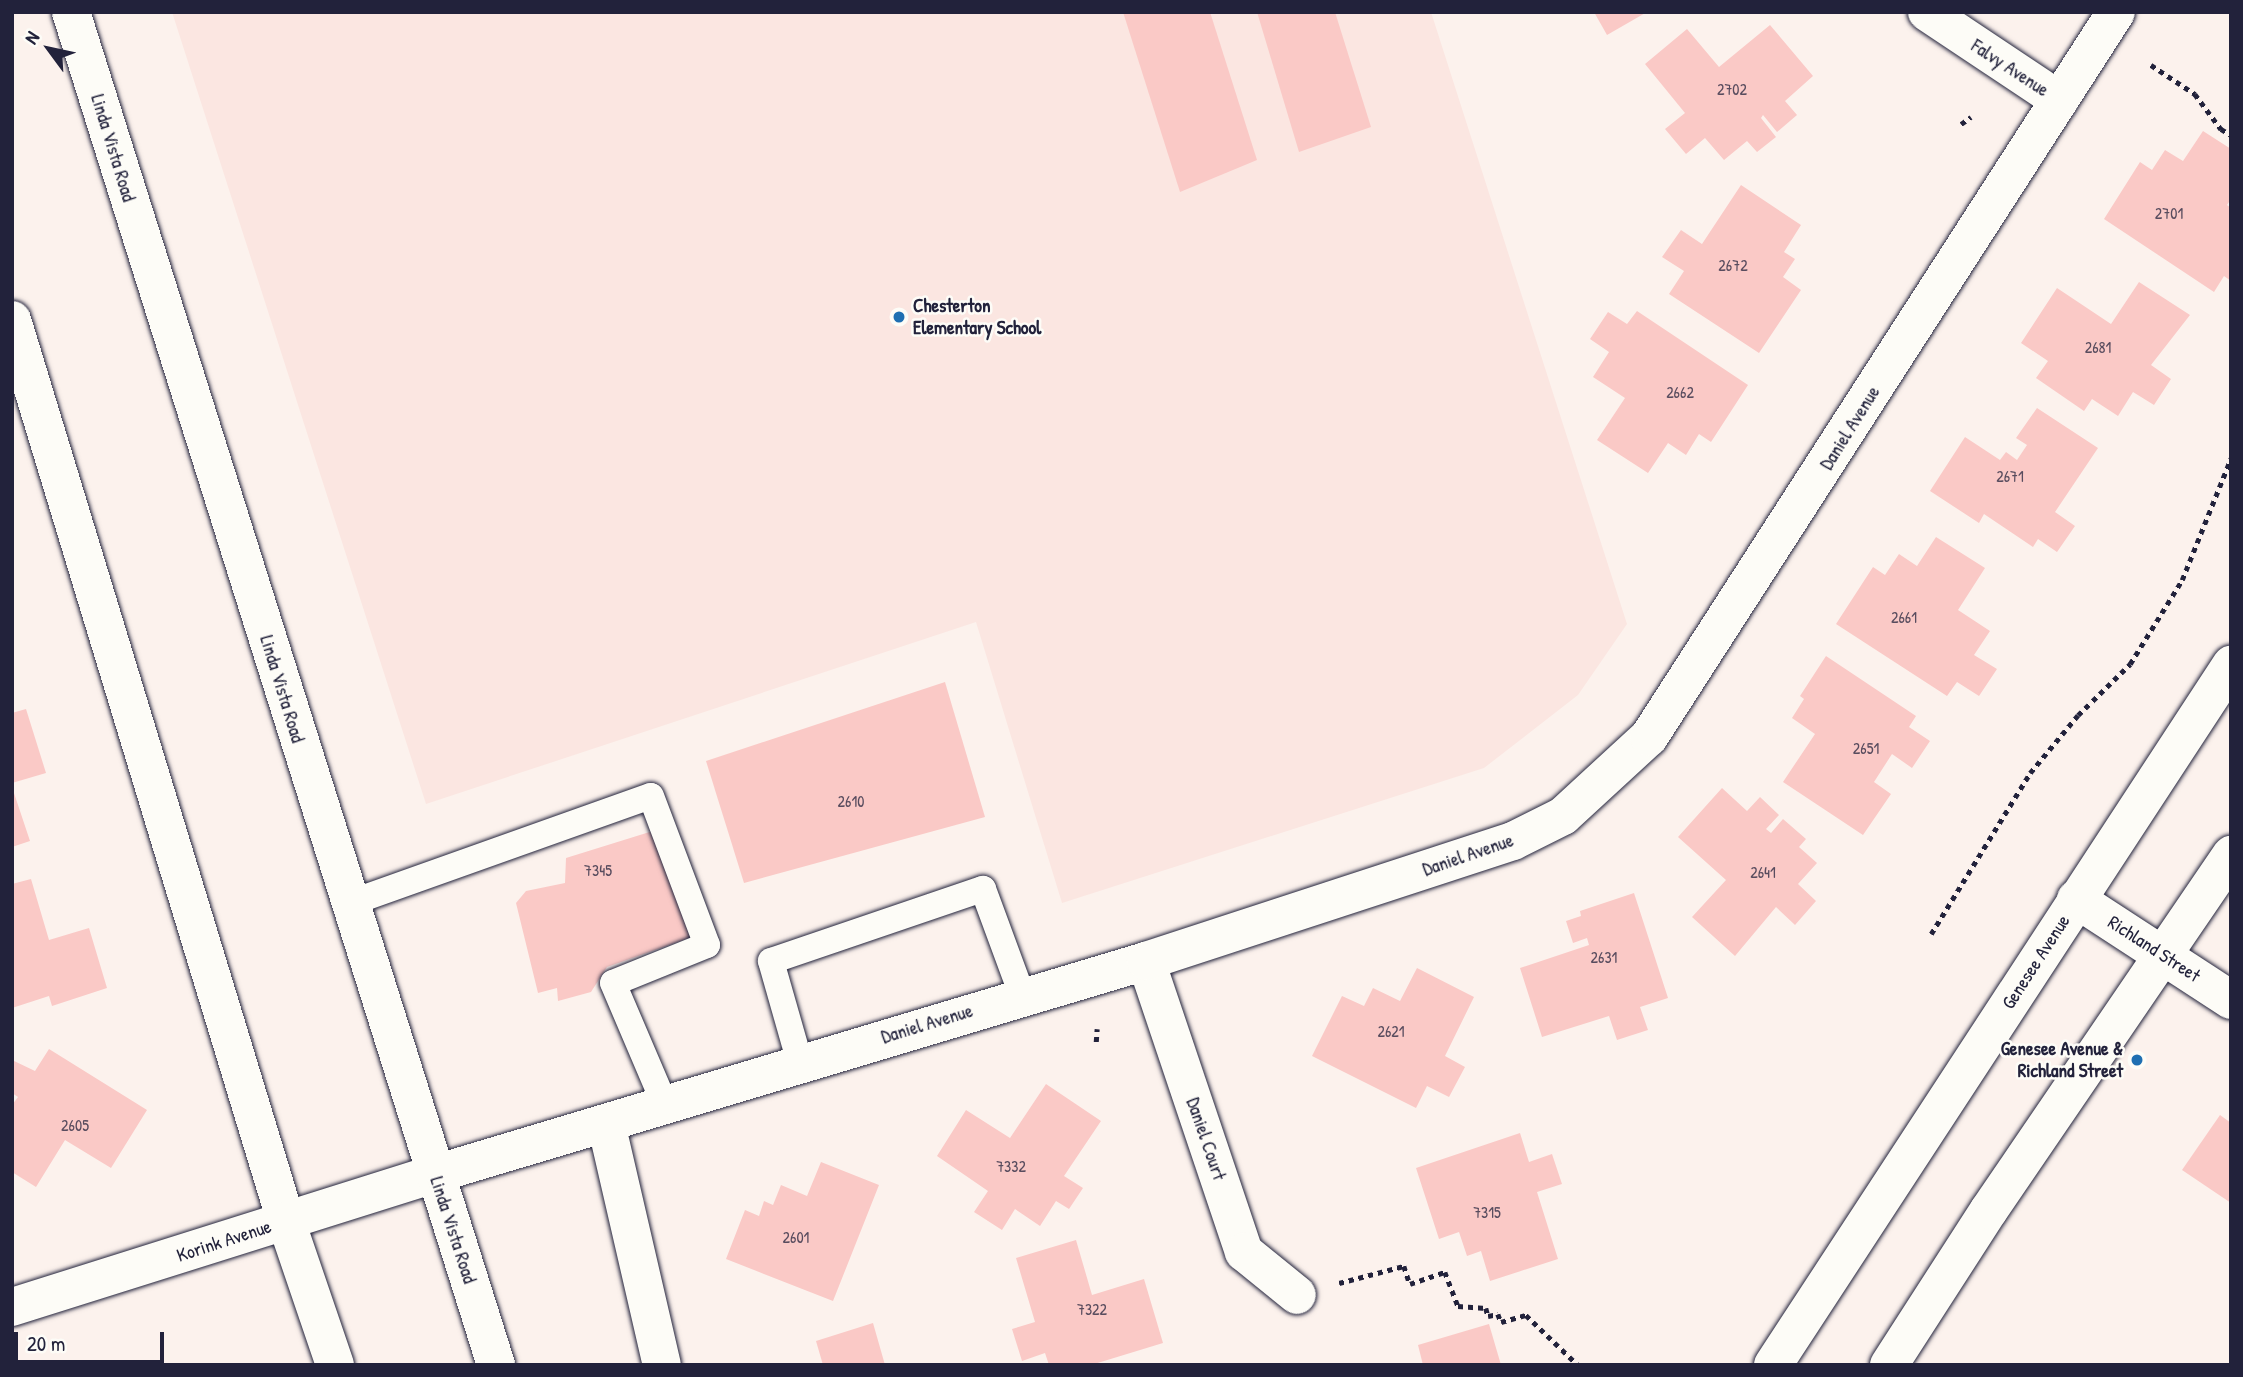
<!DOCTYPE html>
<style>
body{margin:0}
#map{position:relative;width:2243px;height:1377px;overflow:hidden;background:#fcf2ed;font-family:"Patrick Hand",sans-serif}
div>[style]{position:absolute}
.built>*{inset:0;background:#fbe6e1}
.building>*{inset:0;background:#fac9c6}
.path>*{height:4.5px;margin-top:-2.25px;transform-origin:0;background:repeating-linear-gradient(90deg,#22223b 0 5px,transparent 0 10px)}
.roads{filter:drop-shadow(0 0 2px #22223b) drop-shadow(0 0 2px #22223b)}
.service>*{height:26px;margin:-13px;padding:0 13px;transform-origin:13px;border-radius:13px;background:#fdfcf7}
.minor>*{height:38px;margin:-19px;padding:0 19px;transform-origin:19px;border-radius:19px;background:#fdfcf7}
.primary>*{height:38px;margin:-19px;padding:0 19px;transform-origin:19px;border-radius:19px;background:#fdfcf7}
.dots>*{width:19px;height:19px;translate:-50% -50%;box-sizing:border-box;border:4px solid #fdfcf7;border-radius:50%}
span{translate:-50% -50%;white-space:nowrap;text-align:center;line-height:1.15;-webkit-text-stroke:5px #fdfcf7;paint-order:stroke}
.number-label{font-size:16px;color:#584c5e}
.number-label span{-webkit-text-stroke-width:0}
.street-label{font-size:19px;color:#22223b}
.poi-label{font-size:19px;color:#22223b;font-weight:700}
.left{translate:0 -50%;text-align:left}
.right{translate:-100% -50%;text-align:right}
.frame{position:absolute;inset:0;border:14px solid #22223b;pointer-events:none}
.north{position:absolute;left:14px;top:14px;width:70px;height:70px;-webkit-text-stroke:5px #fdfcf7;paint-order:stroke;rotate:303deg;font-size:19px;font-weight:700;line-height:28px;text-align:center;color:#22223b}
.north::after{content:'';display:block;margin:auto;width:24px;height:32px;background:#22223b;clip-path:polygon(50% 0,100% 100%,50% 72%,0 100%)}
.scale{position:absolute;left:14px;top:1332px;width:150px;height:32px;box-sizing:border-box;border:4px solid #22223b;border-top:0;padding-left:9px;font-size:21px;line-height:24px;white-space:nowrap;color:#22223b;-webkit-text-stroke:5px #fdfcf7;paint-order:stroke}
</style>
<div id="map">
<div class="built">
<i style="clip-path:polygon(172px 12px,1431px 12px,1627px 624px,1578px 695px,1484px 768px,1062px 903px,976px 622px,426px 804px)"></i>
</div>
<div class="building">
<i style="clip-path:polygon(1123px 12px,1210px 12px,1257px 160px,1180px 192px)"></i>
<i style="clip-path:polygon(1257px 12px,1335px 12px,1371px 127px,1299px 152px)"></i>
<i style="clip-path:polygon(1594px 12px,1647px 12px,1607px 35px)"></i>
<i style="clip-path:polygon(1770px 25px,1813px 76px,1785px 101px,1797px 115px,1777px 132px,1763px 115px,1761px 118px,1776px 137px,1757px 152px,1747px 141px,1724px 160px,1705px 138px,1686px 154px,1665px 129px,1685px 113px,1645px 64px,1687px 29px,1719px 67px)"></i>
<i style="clip-path:polygon(2203px 131px,2231px 149px,2231px 199px,2227px 205px,2231px 208px,2231px 281px,2224px 276px,2214px 292px,2104px 219px,2140px 162px,2152px 170px,2165px 150px,2183px 161px)"></i>
<i style="clip-path:polygon(1741px 185px,1801px 225px,1784px 252px,1795px 259px,1783px 277px,1801px 290px,1759px 353px,1669px 294px,1684px 271px,1662px 257px,1681px 230px,1702px 244px)"></i>
<i style="clip-path:polygon(2139px 282px,2190px 315px,2151px 365px,2171px 379px,2154px 405px,2133px 392px,2118px 416px,2092px 399px,2084px 411px,2036px 378px,2048px 361px,2021px 343px,2057px 288px,2111px 324px)"></i>
<i style="clip-path:polygon(1637px 311px,1748px 385px,1711px 442px,1699px 434px,1686px 455px,1668px 443px,1648px 473px,1597px 440px,1625px 398px,1593px 377px,1609px 352px,1590px 339px,1608px 312px,1627px 324px)"></i>
<i style="clip-path:polygon(2037px 408px,2098px 448px,2055px 512px,2075px 526px,2057px 552px,2038px 539px,2033px 547px,1984px 514px,1979px 523px,1930px 491px,1965px 437px,2000px 460px,2006px 452px,2017px 460px,2027px 445px,2016px 438px)"></i>
<i style="clip-path:polygon(1936px 537px,1985px 568px,1958px 610px,1990px 631px,1974px 655px,1997px 669px,1979px 696px,1957px 682px,1947px 696px,1836px 624px,1873px 567px,1885px 575px,1899px 554px,1917px 566px)"></i>
<i style="clip-path:polygon(1826px 656px,1916px 716px,1909px 727px,1930px 741px,1912px 768px,1892px 754px,1874px 782px,1891px 794px,1863px 835px,1783px 782px,1815px 734px,1792px 718px,1804px 699px,1800px 696px)"></i>
<i style="clip-path:polygon(945px 682px,985px 817px,744px 883px,706px 761px)"></i>
<i style="clip-path:polygon(26px 709px,46px 773px,12px 783px,12px 713px)"></i>
<i style="clip-path:polygon(12px 787px,30px 841px,12px 847px)"></i>
<i style="clip-path:polygon(1722px 788px,1747px 811px,1760px 797px,1779px 815px,1766px 829px,1771px 833px,1783px 819px,1806px 839px,1799px 847px,1817px 863px,1798px 884px,1816px 901px,1795px 925px,1776px 907px,1735px 956px,1692px 917px,1726px 880px,1678px 837px)"></i>
<i style="clip-path:polygon(656px 830px,692px 937px,607px 967px,591px 992px,558px 1001px,557px 988px,538px 993px,516px 903px,526px 891px,565px 883px,566px 858px)"></i>
<i style="clip-path:polygon(31px 879px,49px 940px,89px 928px,107px 988px,52px 1006px,49px 996px,12px 1008px,12px 884px)"></i>
<i style="clip-path:polygon(1634px 893px,1668px 998px,1640px 1007px,1648px 1030px,1617px 1040px,1609px 1016px,1542px 1037px,1520px 968px,1589px 945px,1587px 938px,1573px 943px,1566px 921px,1581px 916px,1580px 911px)"></i>
<i style="clip-path:polygon(1417px 968px,1474px 997px,1445px 1056px,1465px 1067px,1449px 1097px,1427px 1086px,1416px 1108px,1312px 1056px,1342px 996px,1364px 1006px,1373px 988px,1400px 1001px)"></i>
<i style="clip-path:polygon(49px 1049px,147px 1110px,111px 1168px,65px 1140px,36px 1187px,12px 1172px,12px 1105px,18px 1097px,12px 1093px,12px 1060px,35px 1071px)"></i>
<i style="clip-path:polygon(1046px 1084px,1101px 1121px,1064px 1176px,1083px 1188px,1069px 1209px,1056px 1201px,1040px 1226px,1015px 1209px,1002px 1230px,974px 1212px,988px 1191px,937px 1156px,966px 1110px,1010px 1138px)"></i>
<i style="clip-path:polygon(2220px 1115px,2231px 1123px,2231px 1203px,2182px 1170px)"></i>
<i style="clip-path:polygon(1520px 1133px,1529px 1162px,1552px 1154px,1562px 1184px,1537px 1192px,1558px 1259px,1490px 1281px,1481px 1251px,1467px 1256px,1459px 1232px,1439px 1239px,1416px 1168px)"></i>
<i style="clip-path:polygon(821px 1162px,879px 1185px,833px 1301px,726px 1259px,745px 1210px,759px 1216px,764px 1201px,773px 1205px,781px 1185px,807px 1196px)"></i>
<i style="clip-path:polygon(1076px 1240px,1092px 1295px,1144px 1279px,1163px 1343px,1091px 1365px,1049px 1365px,1045px 1353px,1022px 1361px,1012px 1329px,1035px 1322px,1016px 1258px)"></i>
<i style="clip-path:polygon(873px 1323px,885px 1365px,823px 1365px,816px 1341px)"></i>
<i style="clip-path:polygon(1489px 1324px,1501px 1365px,1423px 1365px,1418px 1345px)"></i>
</div>
<div class="path">
<i style="left:2151px;top:65px;width:53px;rotate:33.4deg"></i>
<i style="left:2195px;top:94px;width:44px;rotate:53.4deg"></i>
<i style="left:2221px;top:129px;width:12px;rotate:31deg"></i>
<i style="left:1961px;top:124px;width:12px;rotate:-35deg"></i>
<i style="left:1931px;top:934px;width:189px;rotate:-58.4deg"></i>
<i style="left:2030px;top:773px;width:75px;rotate:-50.4deg"></i>
<i style="left:2078px;top:715px;width:73px;rotate:-44.4deg"></i>
<i style="left:2130px;top:664px;width:99px;rotate:-58.2deg"></i>
<i style="left:2182px;top:580px;width:131px;rotate:-68.1deg"></i>
<i style="left:1096px;top:1042px;width:13px;rotate:-86deg"></i>
<i style="left:1339px;top:1283px;width:67px;rotate:-14.7deg"></i>
<i style="left:1404px;top:1266px;width:19px;rotate:72deg"></i>
<i style="left:1410px;top:1284px;width:37px;rotate:-19deg"></i>
<i style="left:1445px;top:1272px;width:36px;rotate:69deg"></i>
<i style="left:1458px;top:1306px;width:28px;rotate:4deg"></i>
<i style="left:1486px;top:1308px;width:8px;rotate:76deg"></i>
<i style="left:1488px;top:1316px;width:10px;rotate:-11deg"></i>
<i style="left:1498px;top:1314px;width:9px;rotate:69deg"></i>
<i style="left:1501px;top:1322px;width:26px;rotate:-16deg"></i>
<i style="left:1526px;top:1315px;width:72px;rotate:43.9deg"></i>
</div>
<div class="roads">
<div class="service">
<i style="left:350px;top:903px;width:319px;rotate:-19.6deg"></i>
<i style="left:651px;top:796px;width:159px;rotate:69.4deg"></i>
<i style="left:707px;top:945px;width:101px;rotate:158deg"></i>
<i style="left:613px;top:983px;width:133px;rotate:66.9deg"></i>
<i style="left:800px;top:1063px;width:106px;rotate:-105.9deg"></i>
<i style="left:771px;top:961px;width:224px;rotate:-18.8deg"></i>
<i style="left:983px;top:889px;width:113px;rotate:69.8deg"></i>
</div>
<div class="minor">
<i style="left:1927px;top:12px;width:159px;rotate:33.7deg"></i>
<i style="left:12px;top:320px;width:942px;rotate:73.09deg"></i>
<i style="left:286px;top:1221px;width:152px;rotate:71.2deg"></i>
<i style="left:2076px;top:899px;width:185px;rotate:33.1deg"></i>
<i style="left:1146px;top:961px;width:307px;rotate:71.4deg"></i>
<i style="left:1244px;top:1252px;width:68px;rotate:39.1deg"></i>
<i style="left:606px;top:1123px;width:248px;rotate:77deg"></i>
<i style="left:12px;top:1307px;width:443px;rotate:-17.5deg"></i>
<i style="left:435px;top:1174px;width:742px;rotate:-16.68deg"></i>
<i style="left:1146px;top:961px;width:386px;rotate:-18.1deg"></i>
<i style="left:1513px;top:841px;width:56px;rotate:-26.6deg"></i>
<i style="left:1563px;top:816px;width:117px;rotate:-42.6deg"></i>
<i style="left:1649px;top:737px;width:862px;rotate:-57.21deg"></i>
</div>
<div class="primary">
<i style="left:71px;top:12px;width:1418px;rotate:72.56deg"></i>
<i style="left:1773px;top:1365px;width:837px;rotate:-56.8deg"></i>
<i style="left:1889px;top:1365px;width:184px;rotate:-57.2deg"></i>
<i style="left:1989px;top:1210px;width:430px;rotate:-55.7deg"></i>
</div>
</div>
<div class="dots">
<i style="left:899px;top:317px;background:#1f6fb2"></i>
<i style="left:2137px;top:1060px;background:#1f6fb2"></i>
</div>
<div class="number-label">
<span style="left:1732px;top:89px">2702</span>
<span style="left:2169px;top:213px">2701</span>
<span style="left:1733px;top:265px">2672</span>
<span style="left:2098px;top:347px">2681</span>
<span style="left:1680px;top:392px">2662</span>
<span style="left:2010px;top:476px">2671</span>
<span style="left:1904px;top:617px">2661</span>
<span style="left:1866px;top:748px">2651</span>
<span style="left:851px;top:801px">2610</span>
<span style="left:598px;top:870px">7345</span>
<span style="left:1763px;top:872px">2641</span>
<span style="left:1604px;top:957px">2631</span>
<span style="left:1391px;top:1031px">2621</span>
<span style="left:75px;top:1125px">2605</span>
<span style="left:1011px;top:1166px">7332</span>
<span style="left:1487px;top:1212px">7315</span>
<span style="left:796px;top:1237px">2601</span>
<span style="left:1092px;top:1309px">7322</span>
</div>
<div class="street-label">
<span style="left:2010px;top:68px;rotate:33deg">Falvy Avenue</span>
<span style="left:113px;top:148px;rotate:73deg">Linda Vista Road</span>
<span style="left:1850px;top:428px;rotate:-58deg">Daniel Avenue</span>
<span style="left:282px;top:689px;rotate:73deg">Linda Vista Road</span>
<span style="left:1468px;top:855px;rotate:-19deg">Daniel Avenue</span>
<span style="left:2154px;top:949px;rotate:33deg">Richland Street</span>
<span style="left:2036px;top:962px;rotate:-57deg">Genesee Avenue</span>
<span style="left:927px;top:1024px;rotate:-17deg">Daniel Avenue</span>
<span style="left:1206px;top:1139px;rotate:71deg">Daniel Court</span>
<span style="left:453px;top:1230px;rotate:72deg">Linda Vista Road</span>
<span style="left:224px;top:1241px;rotate:-18deg">Korink Avenue</span>
</div>
<div class="poi-label">
<span class="left" style="left:913px;top:317px">Chesterton<br>Elementary School</span>
<span class="right" style="left:2123px;top:1060px">Genesee Avenue &amp;<br>Richland Street</span>
</div>
<div class="frame"></div>
<div class="north">N</div>
<div class="scale">20 m</div>
</div>
